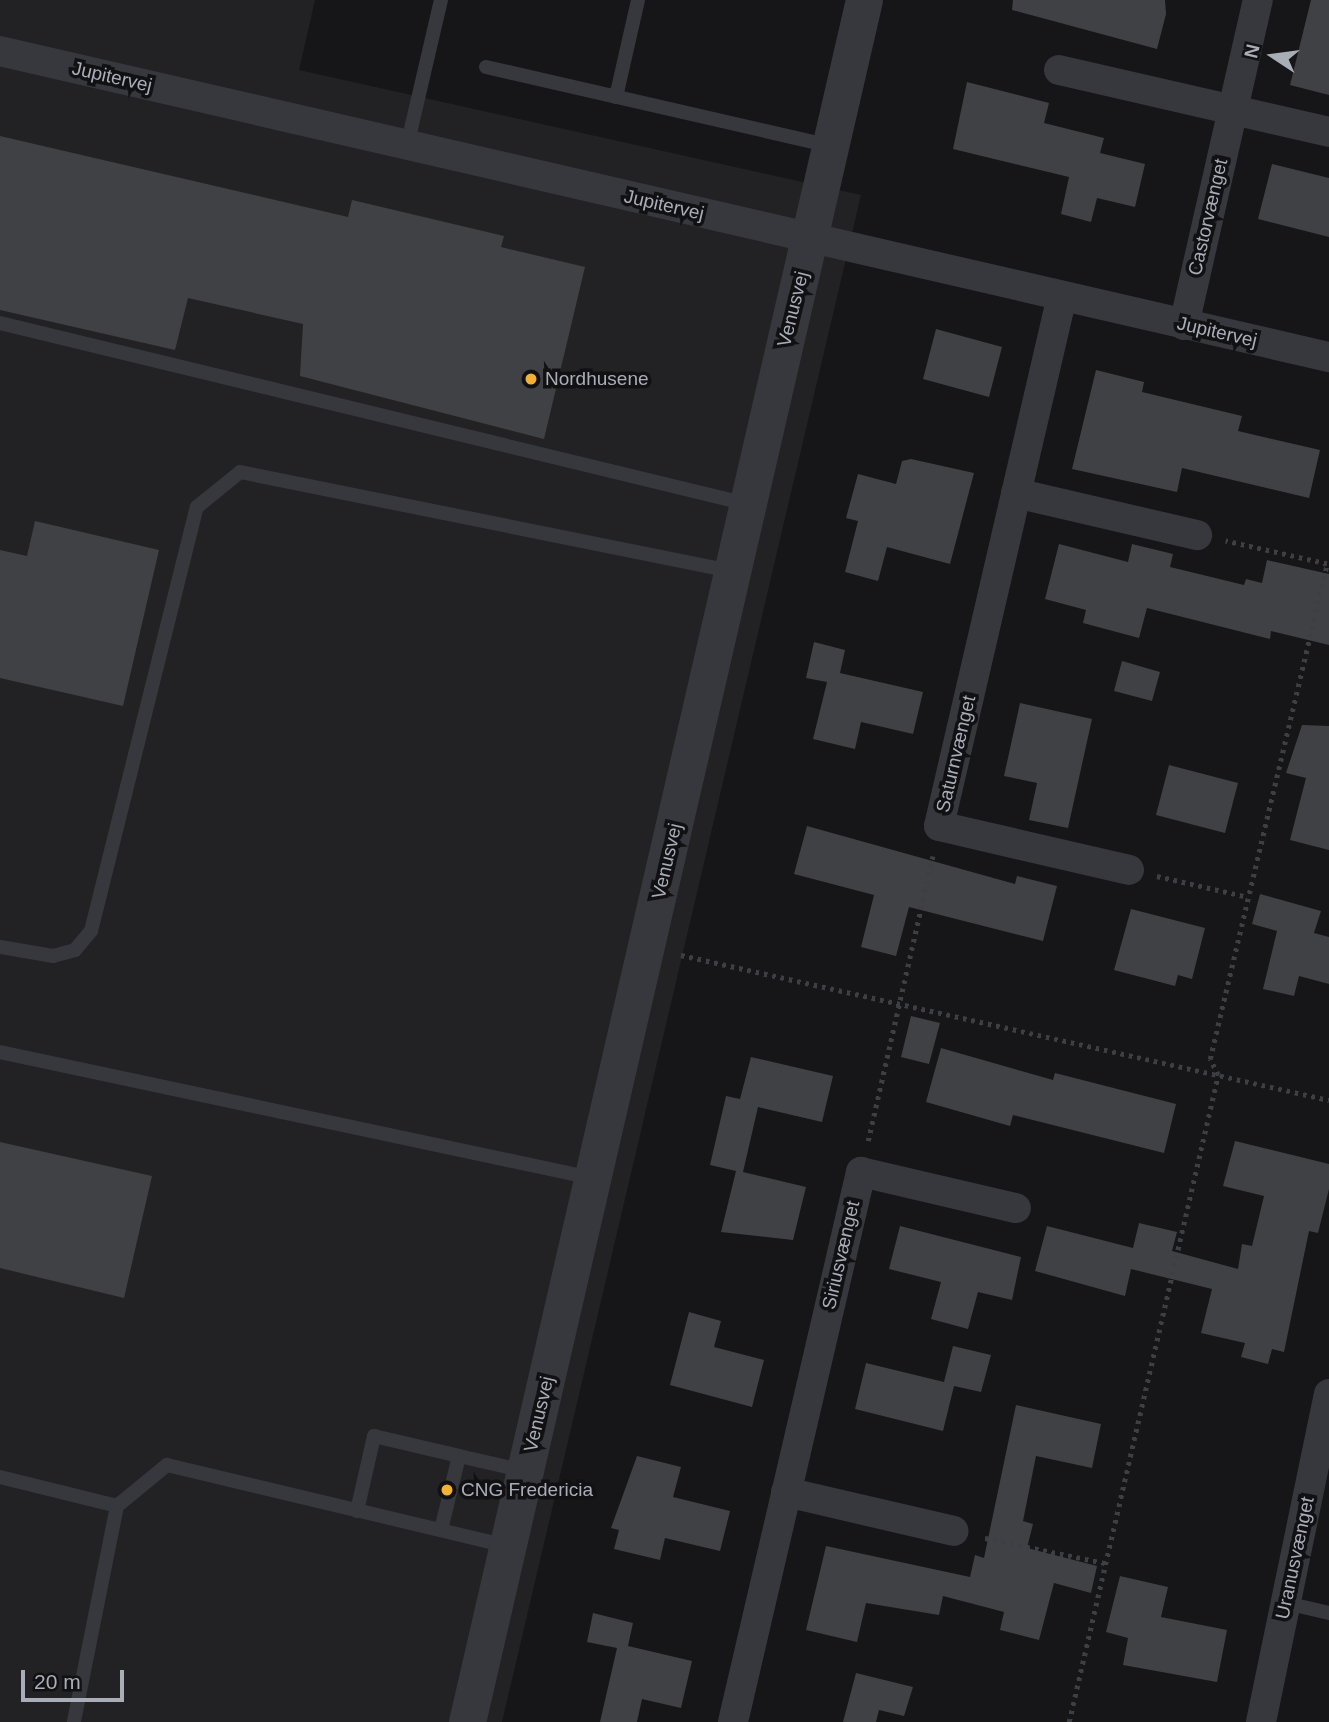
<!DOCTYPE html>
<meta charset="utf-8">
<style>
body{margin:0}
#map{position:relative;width:1329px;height:1722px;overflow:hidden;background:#161618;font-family:Arial,sans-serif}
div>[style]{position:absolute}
.built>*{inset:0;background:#222225}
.building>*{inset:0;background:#404145}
.path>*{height:4.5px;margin-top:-2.25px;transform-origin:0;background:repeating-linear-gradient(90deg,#3d3f44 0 3.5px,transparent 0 8.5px)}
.service>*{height:14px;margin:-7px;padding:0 7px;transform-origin:7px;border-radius:7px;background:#37383d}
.minor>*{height:30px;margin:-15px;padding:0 15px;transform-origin:15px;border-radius:15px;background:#37383d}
.tertiary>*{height:37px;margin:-18.5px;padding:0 18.5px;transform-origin:18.5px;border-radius:18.5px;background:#37383d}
.dots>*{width:19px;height:19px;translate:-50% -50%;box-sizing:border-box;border:4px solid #111113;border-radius:50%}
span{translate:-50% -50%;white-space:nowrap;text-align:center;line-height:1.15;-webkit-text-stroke:7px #111113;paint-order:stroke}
.street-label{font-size:19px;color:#a8adb8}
.poi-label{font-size:19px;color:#a8adb8}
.left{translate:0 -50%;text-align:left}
.north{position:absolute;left:1238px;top:21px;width:70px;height:70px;-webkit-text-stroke:5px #111113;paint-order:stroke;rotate:283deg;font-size:19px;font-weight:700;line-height:28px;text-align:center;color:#a8adb8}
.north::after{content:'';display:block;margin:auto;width:24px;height:32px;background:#a8adb8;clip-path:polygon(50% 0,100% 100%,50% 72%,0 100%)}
.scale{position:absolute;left:21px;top:1670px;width:103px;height:32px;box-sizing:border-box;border:4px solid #a8adb8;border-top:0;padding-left:9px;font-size:21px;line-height:24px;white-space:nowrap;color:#a8adb8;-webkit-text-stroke:5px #111113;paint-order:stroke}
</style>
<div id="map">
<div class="built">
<i style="clip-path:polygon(0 0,315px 0,299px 70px,861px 195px,502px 1722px,0 1722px)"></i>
</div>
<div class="building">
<i style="clip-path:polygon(1013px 0,1165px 0,1166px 14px,1157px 49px,1012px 10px)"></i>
<i style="clip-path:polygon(1311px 0,1329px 0,1329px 95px,1290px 85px)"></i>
<i style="clip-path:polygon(967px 82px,1049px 103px,1044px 123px,1104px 138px,1100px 153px,1145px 164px,1135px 207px,1097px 198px,1091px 222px,1061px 214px,1069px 177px,953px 149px)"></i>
<i style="clip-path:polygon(0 136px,348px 217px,352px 200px,504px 236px,501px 247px,585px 267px,544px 439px,300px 376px,303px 324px,188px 298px,175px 350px,0 310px)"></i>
<i style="clip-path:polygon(1272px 164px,1329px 178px,1329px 237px,1258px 219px)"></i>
<i style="clip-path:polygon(936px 329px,1002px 347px,989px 397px,923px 379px)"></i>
<i style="clip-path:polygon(1096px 370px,1144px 382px,1142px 392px,1242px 416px,1238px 431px,1320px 450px,1309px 498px,1182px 468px,1177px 492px,1072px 469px)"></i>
<i style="clip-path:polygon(911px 459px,974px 473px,950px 564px,887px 547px,878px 581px,845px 572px,858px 521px,846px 518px,858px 474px,896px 484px,902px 461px)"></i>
<i style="clip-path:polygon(35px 521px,159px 550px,123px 706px,0 678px,0 550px,27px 556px)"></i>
<i style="clip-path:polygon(1059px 544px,1128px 562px,1132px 544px,1173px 554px,1170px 567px,1244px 585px,1246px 579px,1262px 583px,1267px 560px,1329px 574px,1329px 645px,1271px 631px,1270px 639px,1147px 608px,1139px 638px,1083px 623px,1086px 610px,1045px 599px)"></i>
<i style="clip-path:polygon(814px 642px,845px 650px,840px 673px,923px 692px,913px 734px,861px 722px,855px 749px,813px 739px,827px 682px,806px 678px)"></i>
<i style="clip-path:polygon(1122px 661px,1160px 672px,1152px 701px,1114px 691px)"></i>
<i style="clip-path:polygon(1020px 703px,1092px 719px,1068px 828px,1029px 820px,1037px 783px,1004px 776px)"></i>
<i style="clip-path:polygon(1302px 725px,1329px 726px,1329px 850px,1290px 840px,1306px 778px,1286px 773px)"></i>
<i style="clip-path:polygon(1169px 765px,1238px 783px,1225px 833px,1156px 815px)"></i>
<i style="clip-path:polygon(807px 826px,1015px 884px,1017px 876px,1057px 886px,1043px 941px,909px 907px,896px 956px,861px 947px,874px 895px,794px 874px)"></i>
<i style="clip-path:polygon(1260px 894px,1321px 911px,1314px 933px,1329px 937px,1329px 984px,1299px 976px,1294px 996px,1263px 989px,1277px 931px,1252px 924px)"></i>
<i style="clip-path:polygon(1131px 909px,1205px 928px,1192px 979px,1178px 975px,1175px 986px,1114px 970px)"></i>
<i style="clip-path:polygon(911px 1016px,940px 1023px,929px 1064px,901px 1057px)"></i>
<i style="clip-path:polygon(941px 1048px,1053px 1080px,1055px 1073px,1176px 1104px,1164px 1153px,1013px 1115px,1010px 1126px,926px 1102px)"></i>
<i style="clip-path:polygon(751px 1057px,833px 1076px,822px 1122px,758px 1107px,743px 1172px,806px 1187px,793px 1240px,721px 1232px,736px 1171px,710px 1165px,726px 1096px,740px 1099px)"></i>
<i style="clip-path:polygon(1235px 1141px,1329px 1164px,1329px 1189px,1318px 1233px,1309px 1231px,1284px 1352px,1272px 1349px,1268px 1364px,1241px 1357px,1245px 1343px,1201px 1333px,1212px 1289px,1131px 1269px,1125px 1296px,1035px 1271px,1047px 1226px,1133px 1248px,1139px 1223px,1177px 1232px,1172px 1251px,1238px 1269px,1242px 1244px,1252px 1246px,1264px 1196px,1223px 1186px)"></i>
<i style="clip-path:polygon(0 1142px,152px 1176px,124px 1298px,0 1268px)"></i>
<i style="clip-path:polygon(900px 1226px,1021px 1257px,1012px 1300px,978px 1292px,968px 1329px,931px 1319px,941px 1282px,889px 1269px)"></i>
<i style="clip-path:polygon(689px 1312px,721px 1321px,714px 1347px,764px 1360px,752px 1407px,670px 1385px)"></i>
<i style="clip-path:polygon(953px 1346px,991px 1355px,981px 1392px,954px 1386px,943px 1431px,855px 1409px,866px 1363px,944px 1382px)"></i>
<i style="clip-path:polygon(1016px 1405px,1101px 1424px,1092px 1468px,1036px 1456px,1023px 1521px,1033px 1524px,1027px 1548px,1097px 1566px,1091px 1593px,1054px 1583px,1039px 1640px,1000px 1630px,1004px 1612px,943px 1596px,939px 1615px,866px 1603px,857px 1642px,806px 1630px,826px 1546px,970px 1577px,975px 1555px,984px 1558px)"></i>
<i style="clip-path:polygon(637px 1456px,681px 1467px,673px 1497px,730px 1511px,720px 1551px,665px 1538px,660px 1560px,614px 1549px,619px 1530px,611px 1528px)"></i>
<i style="clip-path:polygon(1120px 1576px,1168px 1587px,1161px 1617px,1227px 1630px,1217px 1682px,1123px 1665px,1128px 1638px,1106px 1632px)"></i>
<i style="clip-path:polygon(593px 1613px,633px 1623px,628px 1646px,692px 1661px,681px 1708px,642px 1699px,637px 1722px,600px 1722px,617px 1648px,587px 1642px)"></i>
<i style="clip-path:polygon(856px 1673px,913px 1687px,904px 1716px,879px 1710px,876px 1722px,843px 1722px)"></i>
</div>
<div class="path">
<i style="left:1157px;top:876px;width:93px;rotate:13deg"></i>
<i style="left:681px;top:955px;width:664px;rotate:12.61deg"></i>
<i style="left:868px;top:1141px;width:292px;rotate:-77.2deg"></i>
<i style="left:985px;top:1538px;width:123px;rotate:11.8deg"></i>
<i style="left:1069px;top:1722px;width:664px;rotate:-77.03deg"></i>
<i style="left:1218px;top:1075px;width:18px;rotate:-117deg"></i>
<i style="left:1210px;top:1059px;width:509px;rotate:-76.7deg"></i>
<i style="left:1327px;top:564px;width:104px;rotate:-167.2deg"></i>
</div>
<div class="service">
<i style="left:486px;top:67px;width:353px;rotate:12.9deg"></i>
<i style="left:616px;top:97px;width:99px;rotate:-77.2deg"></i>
<i style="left:407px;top:146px;width:150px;rotate:-76.9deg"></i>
<i style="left:0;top:323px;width:769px;rotate:13.62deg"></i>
<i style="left:0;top:947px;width:54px;rotate:9.6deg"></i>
<i style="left:53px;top:956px;width:23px;rotate:-15deg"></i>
<i style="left:75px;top:950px;width:25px;rotate:-50deg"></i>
<i style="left:91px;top:931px;width:437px;rotate:-76deg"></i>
<i style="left:197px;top:507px;width:55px;rotate:-39.1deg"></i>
<i style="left:240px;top:472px;width:500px;rotate:11.4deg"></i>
<i style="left:0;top:1052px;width:605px;rotate:12.02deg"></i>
<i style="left:459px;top:1456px;width:68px;rotate:12.8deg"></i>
<i style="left:0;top:1477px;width:121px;rotate:13.9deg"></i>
<i style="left:117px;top:1506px;width:220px;rotate:101.3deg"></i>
<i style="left:117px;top:1506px;width:65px;rotate:-39.4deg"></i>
<i style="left:167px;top:1465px;width:349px;rotate:13.4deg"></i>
<i style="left:357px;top:1511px;width:77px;rotate:-77.2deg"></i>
<i style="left:374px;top:1436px;width:87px;rotate:13.2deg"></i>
<i style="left:459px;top:1456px;width:76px;rotate:103.7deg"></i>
<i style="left:1286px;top:1603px;width:44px;rotate:13.1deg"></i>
</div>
<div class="minor">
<i style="left:0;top:51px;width:1364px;rotate:12.97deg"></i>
<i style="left:1059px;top:70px;width:277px;rotate:12.9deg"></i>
<i style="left:1062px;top:296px;width:544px;rotate:103.07deg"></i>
<i style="left:939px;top:826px;width:195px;rotate:13deg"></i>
<i style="left:1184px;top:325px;width:333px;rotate:-77.2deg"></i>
<i style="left:1016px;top:493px;width:186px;rotate:13.1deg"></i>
<i style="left:786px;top:1492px;width:172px;rotate:13.1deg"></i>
<i style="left:733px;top:1722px;width:565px;rotate:-76.9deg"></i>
<i style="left:861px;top:1172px;width:159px;rotate:13.1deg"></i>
<i style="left:1261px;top:1722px;width:335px;rotate:-78.3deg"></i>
</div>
<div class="tertiary">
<i style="left:467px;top:1722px;width:1767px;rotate:-77.02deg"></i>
</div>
<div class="dots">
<i style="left:531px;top:379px;background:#f2b134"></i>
<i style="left:447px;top:1490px;background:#f2b134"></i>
</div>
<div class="street-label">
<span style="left:112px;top:77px;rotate:13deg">Jupitervej</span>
<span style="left:664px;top:205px;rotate:13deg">Jupitervej</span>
<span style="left:1208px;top:217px;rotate:-77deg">Castorvænget</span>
<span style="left:793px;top:309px;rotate:-76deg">Venusvej</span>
<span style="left:1217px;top:332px;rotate:13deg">Jupitervej</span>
<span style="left:956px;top:754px;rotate:-77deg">Saturnvænget</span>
<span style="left:667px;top:861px;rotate:-77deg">Venusvej</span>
<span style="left:841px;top:1255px;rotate:-77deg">Siriusvænget</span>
<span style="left:539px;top:1414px;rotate:-77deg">Venusvej</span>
<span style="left:1295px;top:1558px;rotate:-78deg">Uranusvænget</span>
</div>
<div class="poi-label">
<span class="left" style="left:545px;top:379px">Nordhusene</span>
<span class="left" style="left:461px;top:1490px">CNG Fredericia</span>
</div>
<div class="north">N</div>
<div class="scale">20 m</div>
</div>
